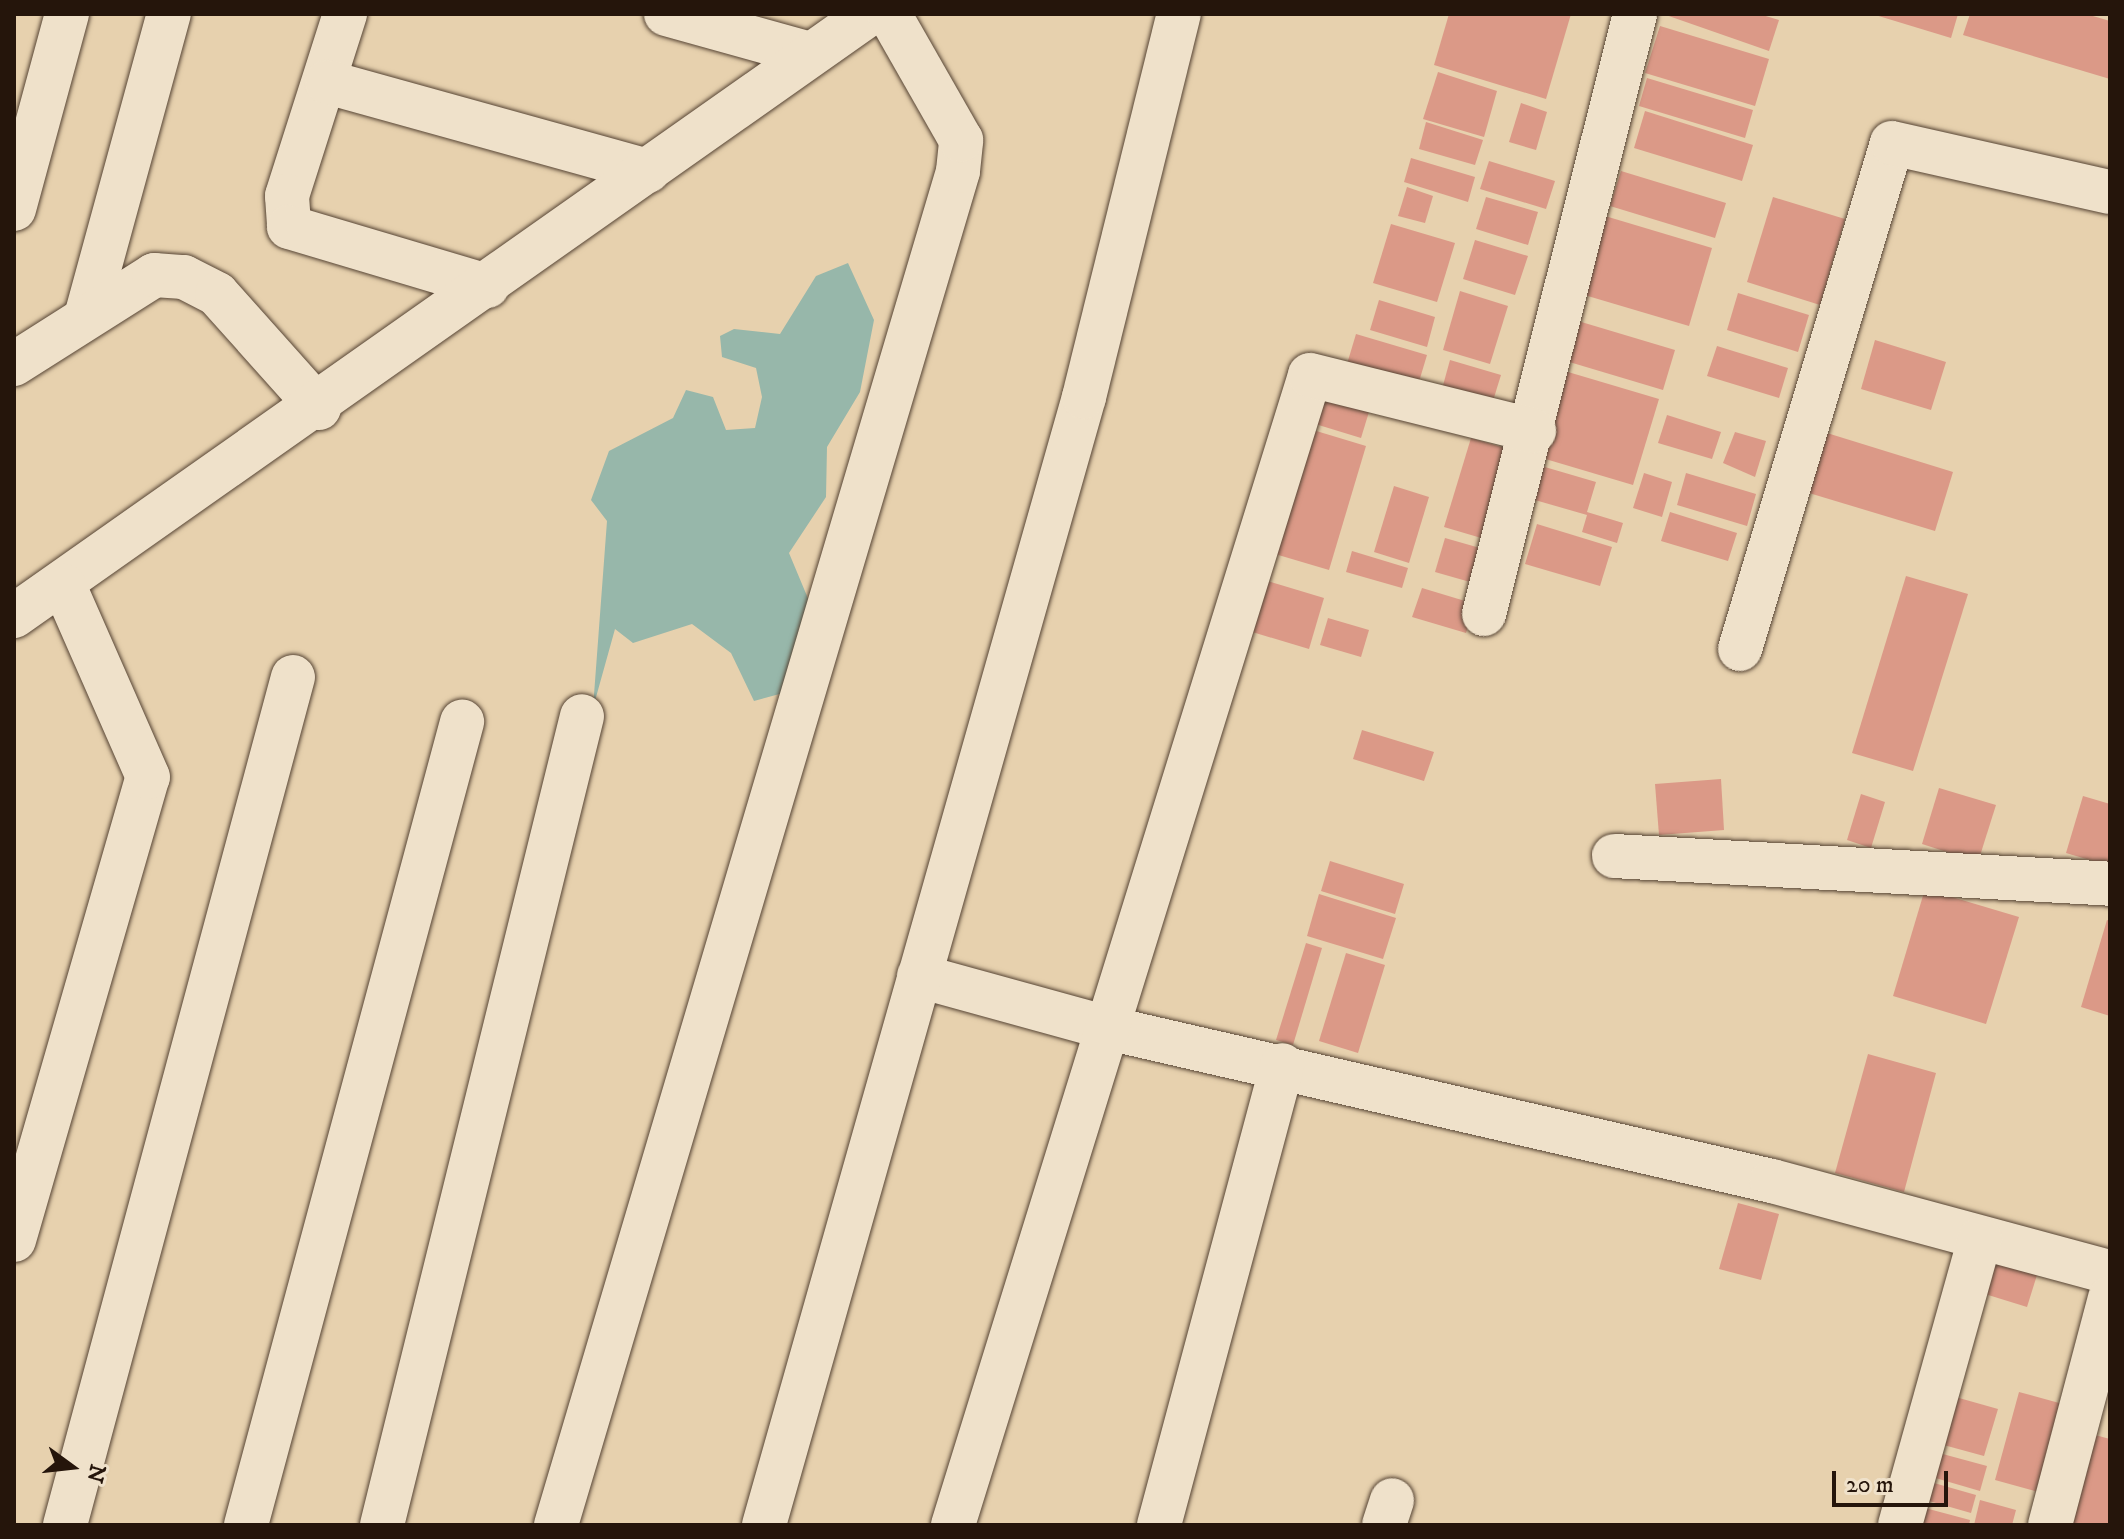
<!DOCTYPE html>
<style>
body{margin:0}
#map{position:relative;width:2124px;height:1539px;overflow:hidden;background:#e7d1ae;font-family:"IM FELL DW Pica",serif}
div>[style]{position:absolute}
.water>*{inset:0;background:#97b7aa}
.building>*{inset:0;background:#db9987}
.roads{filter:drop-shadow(0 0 2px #564434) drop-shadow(0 0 2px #564434)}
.minor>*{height:44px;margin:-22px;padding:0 22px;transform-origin:22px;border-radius:22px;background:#efe1ca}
span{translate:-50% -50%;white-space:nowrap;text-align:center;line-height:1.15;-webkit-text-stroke:8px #efe1ca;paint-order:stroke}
.frame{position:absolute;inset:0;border:16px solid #25150b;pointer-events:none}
.north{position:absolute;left:32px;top:1427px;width:80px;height:80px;-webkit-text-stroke:6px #efe1ca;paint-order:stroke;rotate:105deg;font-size:22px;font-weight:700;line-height:32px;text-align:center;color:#25150b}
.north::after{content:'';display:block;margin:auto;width:28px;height:36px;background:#25150b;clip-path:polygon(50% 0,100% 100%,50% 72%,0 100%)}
.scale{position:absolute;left:1832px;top:1471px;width:116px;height:36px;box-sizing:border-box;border:4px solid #25150b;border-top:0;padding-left:10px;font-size:24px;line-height:28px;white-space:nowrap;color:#25150b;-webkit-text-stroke:6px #efe1ca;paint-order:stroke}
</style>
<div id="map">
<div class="water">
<i style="clip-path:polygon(848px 263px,874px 320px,860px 392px,827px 447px,826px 497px,789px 553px,812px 608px,787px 692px,754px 701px,731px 653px,692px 624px,633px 643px,615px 629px,593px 708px,607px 521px,591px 500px,609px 451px,673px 418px,686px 390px,713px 397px,726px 430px,755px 428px,762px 397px,756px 368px,722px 357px,720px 336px,734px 329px,780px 334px,816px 276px)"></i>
</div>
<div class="building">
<i style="clip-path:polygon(1449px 14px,1571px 14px,1546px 99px,1434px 65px)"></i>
<i style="clip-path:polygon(1663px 14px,1759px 14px,1779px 20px,1769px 51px)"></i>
<i style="clip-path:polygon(1872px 14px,1958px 14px,1951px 38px)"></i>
<i style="clip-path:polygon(1970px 14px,2086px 14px,2110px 21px,2110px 79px,1963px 35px)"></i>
<i style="clip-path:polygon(1660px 26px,1769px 59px,1755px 106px,1645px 73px)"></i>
<i style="clip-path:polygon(1438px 72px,1497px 91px,1484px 137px,1423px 119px)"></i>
<i style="clip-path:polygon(1647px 78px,1753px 110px,1745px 138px,1639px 106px)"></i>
<i style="clip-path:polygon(1521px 103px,1547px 112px,1536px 150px,1509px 142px)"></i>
<i style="clip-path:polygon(1645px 111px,1753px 145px,1742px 181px,1634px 148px)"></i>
<i style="clip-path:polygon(1426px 122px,1483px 140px,1475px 165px,1419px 149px)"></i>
<i style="clip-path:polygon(1411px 158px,1475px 177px,1468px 202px,1404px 182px)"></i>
<i style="clip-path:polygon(1489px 161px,1555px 181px,1546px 209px,1480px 189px)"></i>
<i style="clip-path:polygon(1621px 171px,1726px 203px,1715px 238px,1610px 206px)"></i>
<i style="clip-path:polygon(1407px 187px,1433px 196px,1425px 223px,1398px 216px)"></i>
<i style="clip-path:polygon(1486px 197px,1538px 212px,1528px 245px,1476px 229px)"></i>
<i style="clip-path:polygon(1773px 197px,1845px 219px,1820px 305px,1747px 282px)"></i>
<i style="clip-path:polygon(1605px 216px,1712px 248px,1689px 326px,1581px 294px)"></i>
<i style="clip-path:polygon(1391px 224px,1455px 243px,1437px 302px,1373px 283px)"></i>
<i style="clip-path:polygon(1475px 240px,1528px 256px,1515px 295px,1463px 279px)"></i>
<i style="clip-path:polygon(1460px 291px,1508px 306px,1490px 364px,1443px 350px)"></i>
<i style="clip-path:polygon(1738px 293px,1809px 315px,1798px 352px,1727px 330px)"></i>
<i style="clip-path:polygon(1379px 300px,1435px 317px,1427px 347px,1370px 330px)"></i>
<i style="clip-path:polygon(1578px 321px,1675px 350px,1663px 390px,1566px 361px)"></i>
<i style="clip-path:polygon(1356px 334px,1427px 355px,1415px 395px,1344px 374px)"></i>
<i style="clip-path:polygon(1875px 340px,1946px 362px,1931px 410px,1861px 389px)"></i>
<i style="clip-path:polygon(1717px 346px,1788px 368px,1779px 398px,1707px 376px)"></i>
<i style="clip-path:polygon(1450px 360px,1501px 375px,1492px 404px,1442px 389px)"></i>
<i style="clip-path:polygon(1558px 369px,1659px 399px,1633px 485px,1532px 455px)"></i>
<i style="clip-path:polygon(1323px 387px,1372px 402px,1361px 438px,1312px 423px)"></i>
<i style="clip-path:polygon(1667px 415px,1721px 432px,1712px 459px,1658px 443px)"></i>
<i style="clip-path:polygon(1313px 430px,1366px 446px,1329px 570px,1275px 554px)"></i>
<i style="clip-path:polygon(1735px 432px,1766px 441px,1755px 477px,1723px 463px)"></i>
<i style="clip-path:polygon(1827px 433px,1953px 472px,1935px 531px,1809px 493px)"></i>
<i style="clip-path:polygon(1471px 438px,1515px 451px,1488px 540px,1444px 527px)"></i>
<i style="clip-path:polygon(1538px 465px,1596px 482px,1587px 512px,1623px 523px,1617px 543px,1582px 532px,1587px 515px,1528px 498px)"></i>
<i style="clip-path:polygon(1644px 473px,1672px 482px,1662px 517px,1633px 508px)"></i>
<i style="clip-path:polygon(1686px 473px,1756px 494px,1747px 526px,1677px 505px)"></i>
<i style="clip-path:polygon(1394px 486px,1429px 497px,1409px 563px,1374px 552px)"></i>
<i style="clip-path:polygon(1670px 512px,1737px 533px,1728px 561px,1661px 541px)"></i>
<i style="clip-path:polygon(1537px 524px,1612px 547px,1600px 586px,1525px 564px)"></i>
<i style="clip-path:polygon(1445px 538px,1487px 550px,1477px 584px,1435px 572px)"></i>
<i style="clip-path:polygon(1352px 551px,1408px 568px,1402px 588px,1346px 572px)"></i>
<i style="clip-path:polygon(1906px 576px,1968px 594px,1913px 771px,1852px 753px)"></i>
<i style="clip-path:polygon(1264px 580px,1324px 598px,1309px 649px,1249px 631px)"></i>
<i style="clip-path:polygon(1422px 588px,1475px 604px,1466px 633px,1412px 617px)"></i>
<i style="clip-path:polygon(1328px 618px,1369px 630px,1361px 657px,1320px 645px)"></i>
<i style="clip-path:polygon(1362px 730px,1434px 752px,1424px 781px,1353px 759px)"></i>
<i style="clip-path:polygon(1721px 779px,1724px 830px,1659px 835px,1655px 784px)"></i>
<i style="clip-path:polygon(1939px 788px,1996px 805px,1978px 862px,1922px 844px)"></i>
<i style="clip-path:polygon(1861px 794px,1885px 802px,1871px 848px,1847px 840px)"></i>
<i style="clip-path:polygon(2083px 796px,2110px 804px,2110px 866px,2066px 853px)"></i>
<i style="clip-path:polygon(1330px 861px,1404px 884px,1395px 914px,1321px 891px)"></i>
<i style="clip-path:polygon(1925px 889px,2019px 917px,1986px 1024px,1893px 996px)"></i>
<i style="clip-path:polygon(1319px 894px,1396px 918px,1383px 959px,1307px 936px)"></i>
<i style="clip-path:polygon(2107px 920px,2110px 921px,2110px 1016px,2081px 1007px)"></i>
<i style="clip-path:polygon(1306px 943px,1322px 948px,1293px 1045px,1276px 1040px)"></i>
<i style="clip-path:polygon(1346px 953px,1385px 965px,1358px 1053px,1319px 1041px)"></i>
<i style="clip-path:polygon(1868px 1054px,1936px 1073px,1904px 1192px,1835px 1173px)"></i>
<i style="clip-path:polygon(1738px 1203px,1779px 1214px,1761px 1280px,1719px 1269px)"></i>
<i style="clip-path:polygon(1994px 1263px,2037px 1275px,2027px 1307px,1985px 1294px)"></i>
<i style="clip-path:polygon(2019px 1392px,2070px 1406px,2046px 1494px,1995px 1480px)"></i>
<i style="clip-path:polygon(1952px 1396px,1998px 1409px,1984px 1456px,1940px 1444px)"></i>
<i style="clip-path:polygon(2095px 1435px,2110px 1439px,2110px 1525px,2070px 1525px)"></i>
<i style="clip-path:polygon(1939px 1453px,1987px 1466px,1980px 1491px,1932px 1477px)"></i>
<i style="clip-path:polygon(1934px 1483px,1976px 1495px,1971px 1513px,1929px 1501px)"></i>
<i style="clip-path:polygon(1980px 1500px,2016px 1510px,2012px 1525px,1974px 1525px)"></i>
<i style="clip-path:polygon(1925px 1508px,1970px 1520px,1969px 1525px,1921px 1525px)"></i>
</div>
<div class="roads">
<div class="minor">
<i style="left:345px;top:14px;width:191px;rotate:107.7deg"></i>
<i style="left:287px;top:196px;width:31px;rotate:86deg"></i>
<i style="left:289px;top:227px;width:207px;rotate:16.6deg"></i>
<i style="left:666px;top:14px;width:149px;rotate:15.5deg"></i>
<i style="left:327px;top:82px;width:333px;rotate:15.5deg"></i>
<i style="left:14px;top:209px;width:202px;rotate:-74.8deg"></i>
<i style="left:87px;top:313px;width:310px;rotate:-74.7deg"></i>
<i style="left:14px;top:364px;width:166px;rotate:-32.4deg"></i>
<i style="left:154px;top:275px;width:30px;rotate:4deg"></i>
<i style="left:184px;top:277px;width:37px;rotate:27deg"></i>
<i style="left:217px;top:294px;width:153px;rotate:48.2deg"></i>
<i style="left:1484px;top:614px;width:619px;rotate:-75.87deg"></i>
<i style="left:14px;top:616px;width:1046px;rotate:-35.15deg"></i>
<i style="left:1740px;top:649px;width:528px;rotate:-73.28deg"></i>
<i style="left:1892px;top:143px;width:223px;rotate:12.7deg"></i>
<i style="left:1614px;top:856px;width:497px;rotate:3.2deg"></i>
<i style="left:919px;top:976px;width:196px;rotate:15.4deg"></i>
<i style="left:1108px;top:1028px;width:681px;rotate:12.98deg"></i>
<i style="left:1772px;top:1181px;width:350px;rotate:15.1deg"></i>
<i style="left:14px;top:1240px;width:482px;rotate:-73.9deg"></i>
<i style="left:148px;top:777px;width:209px;rotate:-113.7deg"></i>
<i style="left:65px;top:1525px;width:878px;rotate:-74.95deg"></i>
<i style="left:246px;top:1525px;width:832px;rotate:-74.94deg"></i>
<i style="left:382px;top:1525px;width:833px;rotate:-76.11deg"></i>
<i style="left:556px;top:1525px;width:1412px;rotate:-73.46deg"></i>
<i style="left:958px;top:171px;width:31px;rotate:-84deg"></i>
<i style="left:961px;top:140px;width:145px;rotate:-119.7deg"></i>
<i style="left:764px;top:1525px;width:1173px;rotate:-74.16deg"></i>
<i style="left:1084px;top:397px;width:395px;rotate:-76.1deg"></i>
<i style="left:953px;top:1525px;width:1204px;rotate:-72.75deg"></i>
<i style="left:1310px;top:375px;width:231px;rotate:14deg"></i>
<i style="left:1159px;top:1525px;width:476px;rotate:-75deg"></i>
<i style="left:1384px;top:1525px;width:26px;rotate:-72deg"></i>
<i style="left:1900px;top:1525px;width:297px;rotate:-74.4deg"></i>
<i style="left:2050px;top:1525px;width:235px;rotate:-75.2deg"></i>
</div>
</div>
<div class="frame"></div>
<div class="north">N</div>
<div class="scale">20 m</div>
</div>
